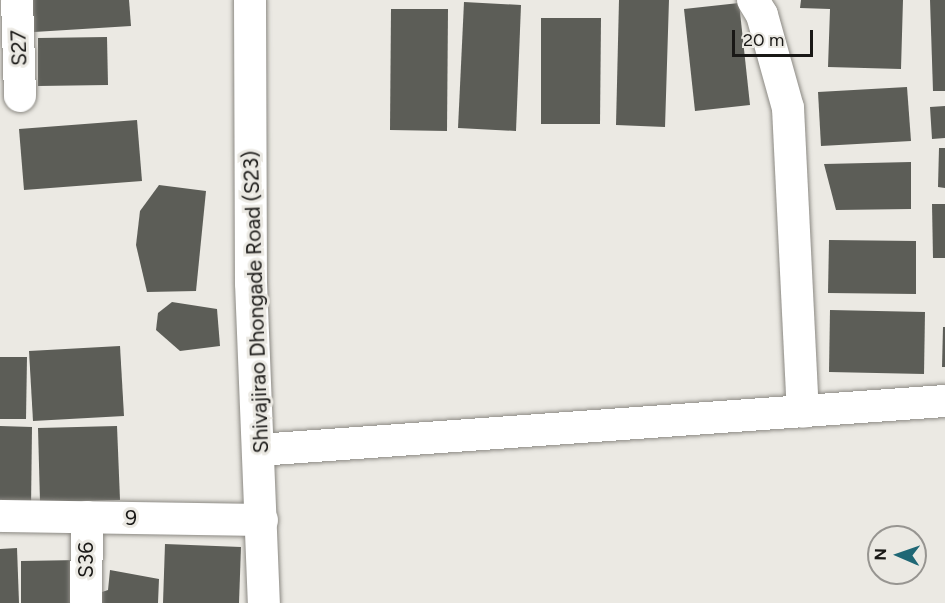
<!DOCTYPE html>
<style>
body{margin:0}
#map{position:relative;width:945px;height:603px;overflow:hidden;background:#ebe9e3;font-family:Figtree,sans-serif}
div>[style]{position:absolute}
.building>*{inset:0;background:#5c5d57}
.roads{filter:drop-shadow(0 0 2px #8b8983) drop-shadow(0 0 2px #8b8983)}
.street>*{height:32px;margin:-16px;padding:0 16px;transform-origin:16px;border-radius:16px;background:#fff}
span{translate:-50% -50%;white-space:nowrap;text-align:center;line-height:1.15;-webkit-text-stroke:6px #ebe9e3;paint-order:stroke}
.street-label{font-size:21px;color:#191816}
.north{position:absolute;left:867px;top:525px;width:60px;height:60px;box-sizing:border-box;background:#ebe9e3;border:2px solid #979591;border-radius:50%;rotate:272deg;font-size:16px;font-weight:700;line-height:24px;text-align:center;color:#191816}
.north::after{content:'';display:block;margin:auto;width:21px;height:27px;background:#1f6775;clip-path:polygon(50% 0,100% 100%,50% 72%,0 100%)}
.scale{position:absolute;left:732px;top:30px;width:81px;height:27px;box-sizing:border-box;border:3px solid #191816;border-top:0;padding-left:8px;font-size:18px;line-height:21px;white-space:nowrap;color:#191816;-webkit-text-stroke:4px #ebe9e3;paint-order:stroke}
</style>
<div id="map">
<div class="building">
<i style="clip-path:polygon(32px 0,129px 0,131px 26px,34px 32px)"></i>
<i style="clip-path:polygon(619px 0,669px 0,665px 127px,616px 125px)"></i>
<i style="clip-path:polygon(801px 0,903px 0,901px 69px,828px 67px,830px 9px,800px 8px)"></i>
<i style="clip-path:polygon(930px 0,945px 0,945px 91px,933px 91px)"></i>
<i style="clip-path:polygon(464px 2px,521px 5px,516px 131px,458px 128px)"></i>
<i style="clip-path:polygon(739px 3px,750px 105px,695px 111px,684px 9px)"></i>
<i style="clip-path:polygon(391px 9px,448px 9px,447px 131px,390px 130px)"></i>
<i style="clip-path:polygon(541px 18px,601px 18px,600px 124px,541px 124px)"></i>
<i style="clip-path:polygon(107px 37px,108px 85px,38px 86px,38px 38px)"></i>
<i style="clip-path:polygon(907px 87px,911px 141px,821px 146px,818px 92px)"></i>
<i style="clip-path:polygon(945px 106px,945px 138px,932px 139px,930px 107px)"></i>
<i style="clip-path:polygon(137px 120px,142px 181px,24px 190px,19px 129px)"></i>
<i style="clip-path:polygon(939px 148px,945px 148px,945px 188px,938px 187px)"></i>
<i style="clip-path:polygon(911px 162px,911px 209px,836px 210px,824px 164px)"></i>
<i style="clip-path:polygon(159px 185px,206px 191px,196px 291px,147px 292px,136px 245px,140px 211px)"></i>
<i style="clip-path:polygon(932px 204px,945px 204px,945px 258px,933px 258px)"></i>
<i style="clip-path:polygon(829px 240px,916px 241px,916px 294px,828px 293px)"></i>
<i style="clip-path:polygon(172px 302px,217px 309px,220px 346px,180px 351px,156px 330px,158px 313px)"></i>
<i style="clip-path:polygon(830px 310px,925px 312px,924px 374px,829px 372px)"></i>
<i style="clip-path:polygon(943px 327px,945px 327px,945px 367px,942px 367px)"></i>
<i style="clip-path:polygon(120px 346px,124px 416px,33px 421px,29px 351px)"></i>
<i style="clip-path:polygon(0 357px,27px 357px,26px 419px,0 419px)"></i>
<i style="clip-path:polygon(0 426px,32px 427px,31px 508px,0 507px)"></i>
<i style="clip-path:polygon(117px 426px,120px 500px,40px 502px,38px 428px)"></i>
<i style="clip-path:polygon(165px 544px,241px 547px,239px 603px,163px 603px)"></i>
<i style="clip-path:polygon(17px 548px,19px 603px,0 603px,0 549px)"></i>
<i style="clip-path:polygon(79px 560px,80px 603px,21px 603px,21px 561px)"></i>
<i style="clip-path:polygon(110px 570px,159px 579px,158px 603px,93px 603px,93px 595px,108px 590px)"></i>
</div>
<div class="roads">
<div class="street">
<i style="left:17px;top:0;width:96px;rotate:88.2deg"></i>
<i style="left:250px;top:0;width:283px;rotate:89.8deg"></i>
<i style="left:251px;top:283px;width:320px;rotate:87.7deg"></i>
<i style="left:753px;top:0;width:17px;rotate:59deg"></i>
<i style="left:762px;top:15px;width:97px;rotate:74.4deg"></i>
<i style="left:788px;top:108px;width:304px;rotate:87.2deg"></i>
<i style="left:259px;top:450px;width:688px;rotate:-4.09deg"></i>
<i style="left:0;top:516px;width:262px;rotate:0.9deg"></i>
<i style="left:86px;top:603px;width:86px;rotate:-89.3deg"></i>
</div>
</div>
<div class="street-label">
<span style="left:19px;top:48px;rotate:-92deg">S27</span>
<span style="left:256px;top:302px;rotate:-92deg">Shivajirao Dhongade Road (S23)</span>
<span style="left:131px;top:518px;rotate:1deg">9</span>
<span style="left:86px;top:560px;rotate:-90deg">S36</span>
</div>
<div class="north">N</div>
<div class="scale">20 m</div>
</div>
